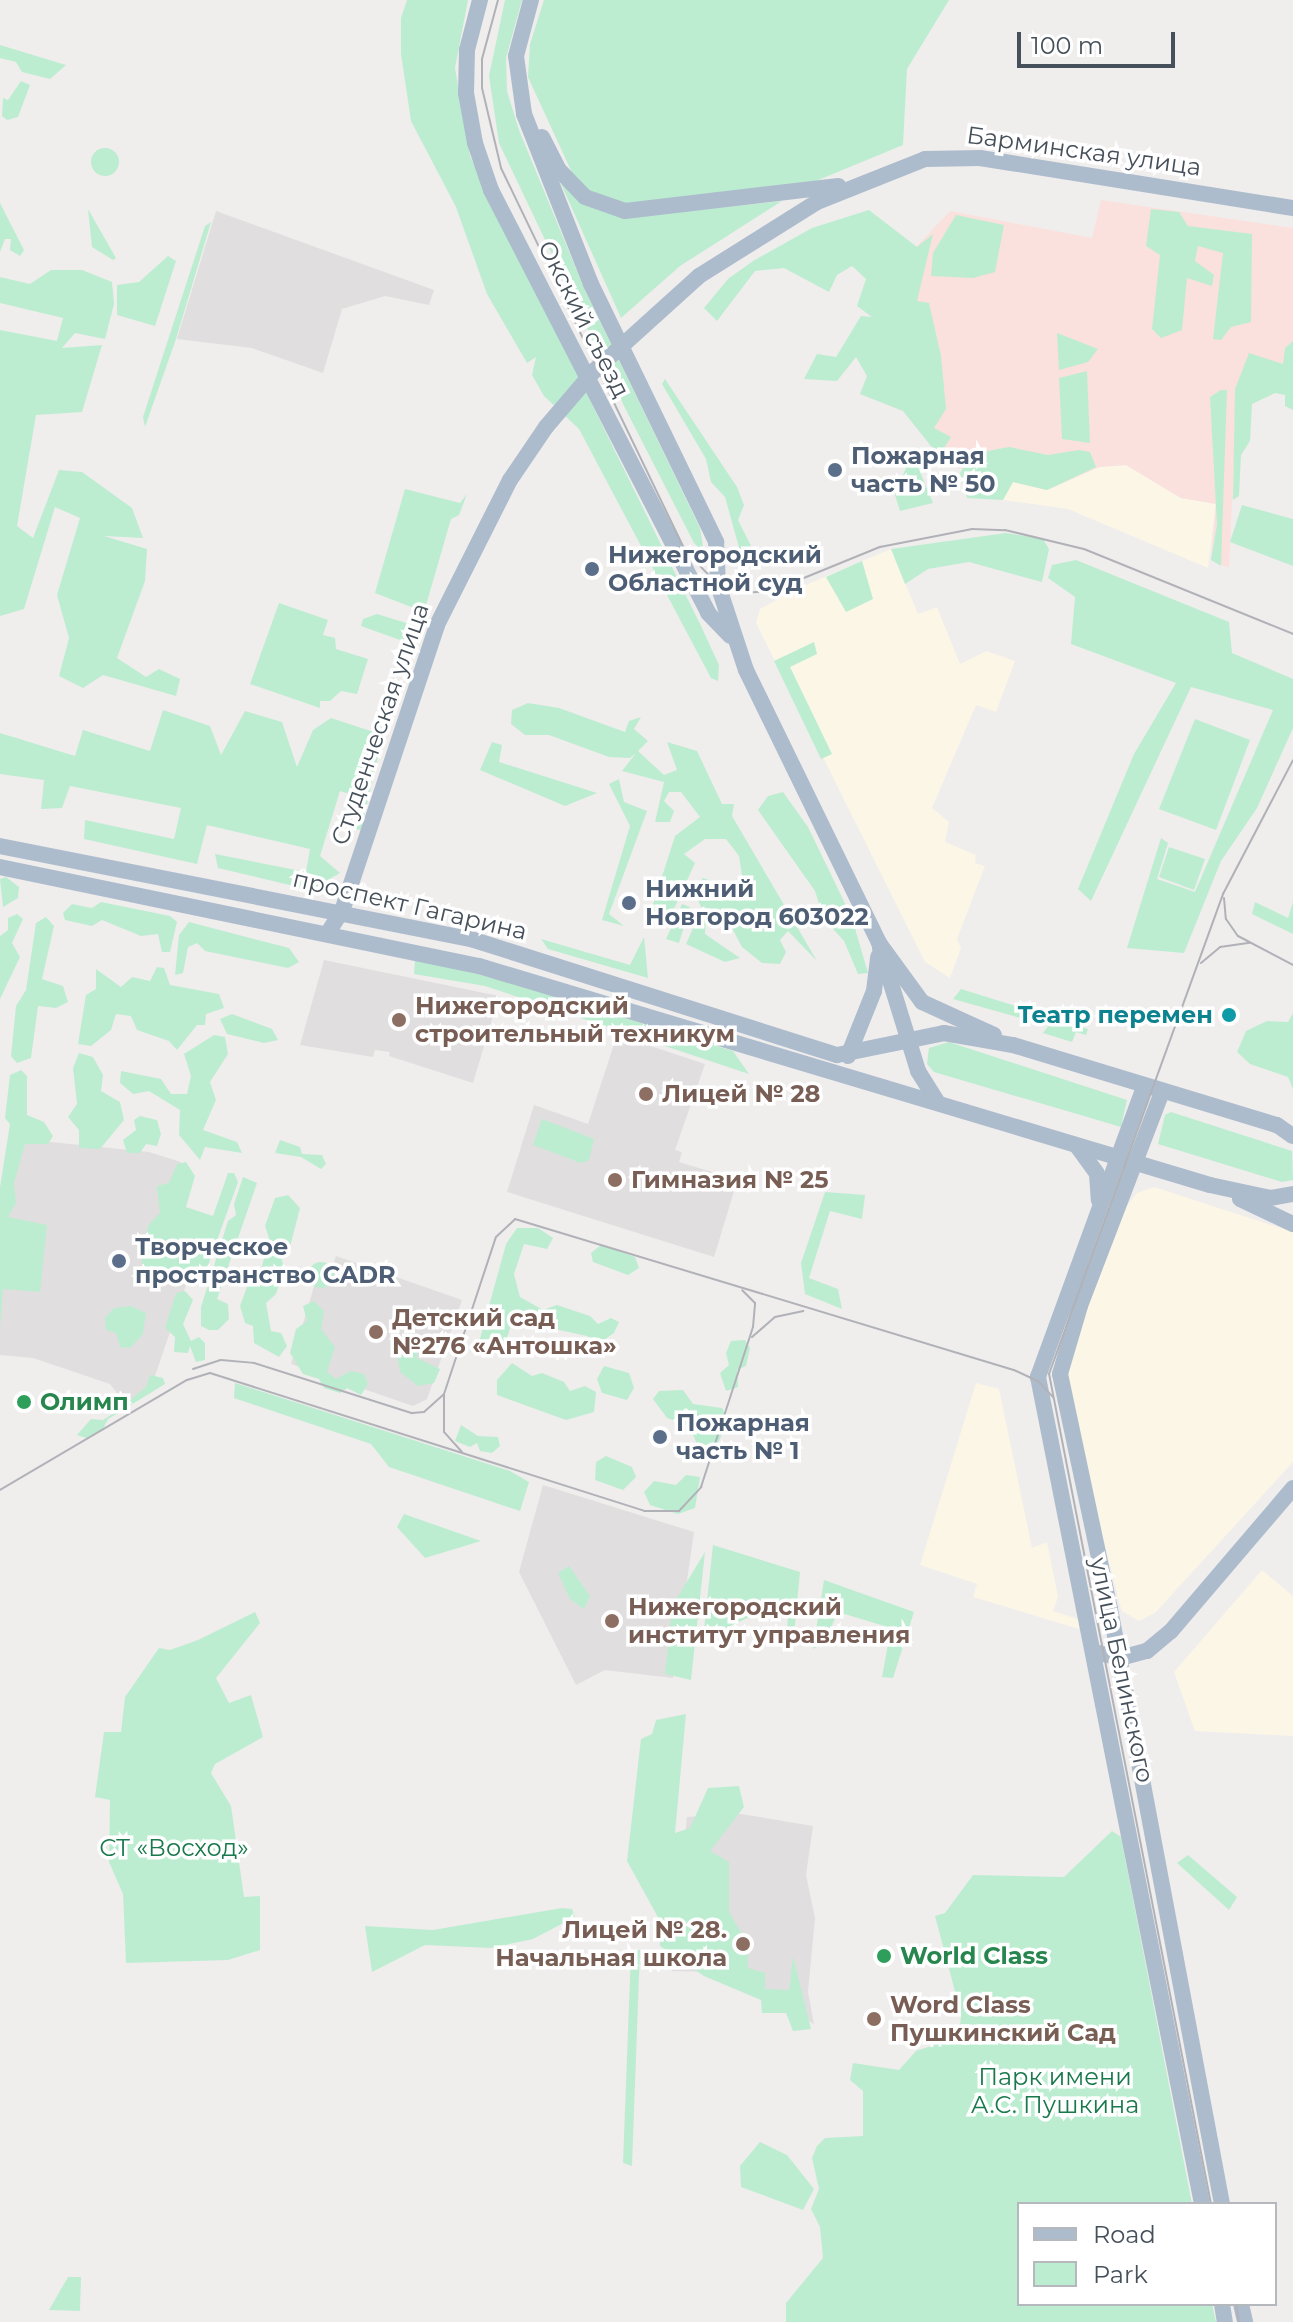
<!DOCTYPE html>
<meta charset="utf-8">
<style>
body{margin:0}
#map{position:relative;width:1293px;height:2322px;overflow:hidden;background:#f0eded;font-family:Montserrat,sans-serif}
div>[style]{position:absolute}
.commercial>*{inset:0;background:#fbf6e6}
.education>*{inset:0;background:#e1dedf}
.medical>*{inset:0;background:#fae1dd}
.green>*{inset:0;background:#bcedd1}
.round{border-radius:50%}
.major>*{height:16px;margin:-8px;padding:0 8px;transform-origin:8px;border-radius:8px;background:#adbccc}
.tram>*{height:2px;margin:-1px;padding:0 1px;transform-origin:1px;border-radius:1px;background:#b0b2b8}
.dots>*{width:22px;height:22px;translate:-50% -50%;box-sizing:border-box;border:4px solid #fff;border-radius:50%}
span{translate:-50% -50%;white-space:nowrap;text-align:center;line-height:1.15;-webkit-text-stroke:7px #fff;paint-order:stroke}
.street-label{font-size:24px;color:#46505a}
.service-label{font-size:24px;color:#4e5e75;font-weight:700}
.left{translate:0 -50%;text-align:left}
.education-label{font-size:24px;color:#785e54;font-weight:700}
.right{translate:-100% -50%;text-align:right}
.culture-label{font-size:24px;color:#0d838f;font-weight:700}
.leisure-label{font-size:24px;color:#27864d;font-weight:700}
.park-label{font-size:24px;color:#19794c}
.legend{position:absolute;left:1017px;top:2202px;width:260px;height:104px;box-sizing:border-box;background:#fff;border:2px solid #b5b9bd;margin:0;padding:10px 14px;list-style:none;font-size:24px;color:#46505a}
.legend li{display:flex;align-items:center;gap:16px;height:40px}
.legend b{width:40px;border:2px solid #b5b9bd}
.scale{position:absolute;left:1017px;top:32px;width:158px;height:36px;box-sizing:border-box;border:4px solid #46505a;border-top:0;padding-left:10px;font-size:24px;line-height:28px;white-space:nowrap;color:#46505a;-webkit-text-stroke:6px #fff;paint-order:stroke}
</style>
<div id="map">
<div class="commercial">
<i style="clip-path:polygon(1126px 465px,1181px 498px,1216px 504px,1208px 568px,1068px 509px,1003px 500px,1013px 482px,1047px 490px,1099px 467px)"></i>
<i style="clip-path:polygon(891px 549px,918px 614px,937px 607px,960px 664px,986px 651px,1015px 661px,996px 712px,976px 705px,932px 808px,949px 822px,945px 842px,976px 855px,975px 863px,985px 866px,957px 939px,961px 948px,950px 978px,925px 962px,756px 623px,760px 609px,796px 589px)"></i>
<i style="clip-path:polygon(1154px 1187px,1293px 1232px,1293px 1462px,1155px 1613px,1139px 1621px,1122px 1611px,1119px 1602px,1066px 1386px,1071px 1351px,1126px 1207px,1137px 1193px)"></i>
<i style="clip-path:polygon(976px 1383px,999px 1389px,1032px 1548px,1047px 1542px,1058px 1597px,1053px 1611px,1081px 1620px,1079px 1629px,973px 1597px,977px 1584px,920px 1565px)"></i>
<i style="clip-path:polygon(1262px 1570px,1293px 1596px,1293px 1736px,1195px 1731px,1174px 1672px)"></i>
</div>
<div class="education">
<i style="clip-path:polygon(216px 211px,434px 290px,429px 305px,385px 296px,342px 309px,323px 373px,252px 348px,177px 339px)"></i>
<i style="clip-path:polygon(324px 960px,499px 996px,473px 1083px,389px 1056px,390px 1052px,375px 1050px,373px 1057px,300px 1045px)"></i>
<i style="clip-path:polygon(617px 1035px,705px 1064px,675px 1150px,682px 1152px,679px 1162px,722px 1175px,719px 1184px,735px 1188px,714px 1257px,507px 1192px,534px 1105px,588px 1124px)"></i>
<i style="clip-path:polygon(12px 1138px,149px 1152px,181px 1162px,168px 1204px,208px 1220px,152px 1385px,125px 1403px,110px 1384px,33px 1358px,0 1355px,0 1240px)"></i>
<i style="clip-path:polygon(336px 1256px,462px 1300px,427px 1399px,413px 1406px,291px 1364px,318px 1273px,329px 1276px)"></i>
<i style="clip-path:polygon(543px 1485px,694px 1532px,673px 1678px,605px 1670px,576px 1685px,519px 1572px)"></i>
<i style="clip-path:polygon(741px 1814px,813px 1826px,806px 1875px,815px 1918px,808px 1992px,814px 2024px,714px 1972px,672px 1971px,687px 1817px)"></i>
</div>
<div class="medical">
<i style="clip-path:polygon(1101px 200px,1293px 228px,1293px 355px,1286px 379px,1257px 376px,1232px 502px,1229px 568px,1211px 560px,1216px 504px,1181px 498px,1126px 465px,1099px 467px,1047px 490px,946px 465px,903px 411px,860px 394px,867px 377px,863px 365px,873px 317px,916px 247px,950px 211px,1092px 238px)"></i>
</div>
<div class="green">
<i style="clip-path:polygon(407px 0,468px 0,455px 68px,470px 156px,701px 626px,719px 665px,718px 681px,711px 678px,579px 429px,544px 396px,532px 375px,536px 357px,527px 363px,487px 294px,456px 207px,411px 121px,401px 54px,401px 18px)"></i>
<i style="clip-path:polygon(505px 0,522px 0,506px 58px,507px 91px,519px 130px,584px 288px,700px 528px,704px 553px,694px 543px,626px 410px,499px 143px,489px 76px)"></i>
<i style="clip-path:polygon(544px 0,949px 0,907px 69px,903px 145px,816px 181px,623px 204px,586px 189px,573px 175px,528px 77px,530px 44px)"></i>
<i style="clip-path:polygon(0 45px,66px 65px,50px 79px,22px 72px,16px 62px,0 58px)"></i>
<i style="clip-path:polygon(21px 81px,30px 85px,18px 117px,7px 120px,2px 116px,3px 98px,8px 100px)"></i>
<i class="round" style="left:91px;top:148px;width:28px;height:28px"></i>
<i style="clip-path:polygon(557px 175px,581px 202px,625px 218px,782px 201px,680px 266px,621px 318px)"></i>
<i style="clip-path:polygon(0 203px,24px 250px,20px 256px,10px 250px,11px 239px,5px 239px,0 252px)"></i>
<i style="clip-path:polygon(88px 209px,116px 258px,113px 260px,92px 247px)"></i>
<i style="clip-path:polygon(1151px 209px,1179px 212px,1188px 226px,1252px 234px,1251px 322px,1231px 327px,1221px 340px,1213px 339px,1223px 253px,1198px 246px,1195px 261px,1214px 275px,1212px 286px,1187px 278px,1182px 330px,1161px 338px,1152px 329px,1160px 255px,1146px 246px)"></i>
<i style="clip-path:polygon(869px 210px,917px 247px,933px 234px,917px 301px,929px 303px,941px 356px,946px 409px,934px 428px,951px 437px,939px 456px,903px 411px,860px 394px,867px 376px,856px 357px,837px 381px,804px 379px,817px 354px,836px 357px,861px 316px,872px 317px,857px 306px,866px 279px,852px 266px,837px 275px,829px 292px,784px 268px,755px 271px,717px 321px,704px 308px,728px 279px,753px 261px,812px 228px)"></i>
<i style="clip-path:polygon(956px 215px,1004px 225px,995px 272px,973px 278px,931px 276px,933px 253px)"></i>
<i style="clip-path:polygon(211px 222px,176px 339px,145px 427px,143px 417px,205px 226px)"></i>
<i style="clip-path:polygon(168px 256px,176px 261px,155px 326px,117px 315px,117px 285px,139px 282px)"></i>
<i style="clip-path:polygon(51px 270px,82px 270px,112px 282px,114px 304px,105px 339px,75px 333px,62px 348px,102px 345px,82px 412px,36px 415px,17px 526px,33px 538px,59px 470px,82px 472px,132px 508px,143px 538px,104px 536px,147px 549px,145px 581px,117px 658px,146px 677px,159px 669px,180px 679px,176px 696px,103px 675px,83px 688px,59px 676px,69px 638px,57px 595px,80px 518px,55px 507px,24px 609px,0 616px,0 330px,57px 341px,63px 318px,0 303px,0 277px,30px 284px)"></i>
<i style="clip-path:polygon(1057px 333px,1098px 349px,1088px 362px,1059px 370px)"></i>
<i style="clip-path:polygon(1293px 341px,1293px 410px,1285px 406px,1285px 395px,1275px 393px,1252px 404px,1250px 441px,1241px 455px,1239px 496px,1233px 500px,1235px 389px,1249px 353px,1283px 364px,1285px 348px)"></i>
<i style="clip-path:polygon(1087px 371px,1090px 443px,1062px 439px,1059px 378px)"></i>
<i style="clip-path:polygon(665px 379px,737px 487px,744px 505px,738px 520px,753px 550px,748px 556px,740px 551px,725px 497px,711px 482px,706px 459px,662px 384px)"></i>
<i style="clip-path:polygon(1221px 390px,1227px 390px,1221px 566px,1211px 560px,1217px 525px,1210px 397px)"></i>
<i style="clip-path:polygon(1009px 447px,1048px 455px,1079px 450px,1090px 452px,1096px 467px,1047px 490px,1013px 482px,1003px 500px,967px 498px,960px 473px,972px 454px)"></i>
<i style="clip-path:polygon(912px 453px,933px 503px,900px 511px,895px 495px)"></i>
<i style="clip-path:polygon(405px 489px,460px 503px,467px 494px,459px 515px,451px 519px,424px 612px,375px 593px)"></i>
<i style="clip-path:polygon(1242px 505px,1293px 519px,1293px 566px,1230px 542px)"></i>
<i style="clip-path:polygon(1006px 533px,1043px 539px,1049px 549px,1042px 582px,969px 562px,928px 569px,905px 584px,891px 549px)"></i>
<i style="clip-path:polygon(1076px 560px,1229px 622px,1232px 653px,1293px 679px,1293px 728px,1257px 808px,1221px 861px,1184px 953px,1127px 948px,1161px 838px,1168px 843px,1157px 879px,1195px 892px,1273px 710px,1191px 687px,1091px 901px,1078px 889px,1134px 754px,1176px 683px,1071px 644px,1075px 597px,1048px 578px,1052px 565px)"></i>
<i style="clip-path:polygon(862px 561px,873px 599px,846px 612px,826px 577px)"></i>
<i style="clip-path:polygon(279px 603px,328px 620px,323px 635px,335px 638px,336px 649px,368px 659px,357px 694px,341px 691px,330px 701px,320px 701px,320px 708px,250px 684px)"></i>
<i style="clip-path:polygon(377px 614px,416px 626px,414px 645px,361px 626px,363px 619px)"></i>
<i style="clip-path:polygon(814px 642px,817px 654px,790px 667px,832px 754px,821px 759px,774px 661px)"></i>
<i style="clip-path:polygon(528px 703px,559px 708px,625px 732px,629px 721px,641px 717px,634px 729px,648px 741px,638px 751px,664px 775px,677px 770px,667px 742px,697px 751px,722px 804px,734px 804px,732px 816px,817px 961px,788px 931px,780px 940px,786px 952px,780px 964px,762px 963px,742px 947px,723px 911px,701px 907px,694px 891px,703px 878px,739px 890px,743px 882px,739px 856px,726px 839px,705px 839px,684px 854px,695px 863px,673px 911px,650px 914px,675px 836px,700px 817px,681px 792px,669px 792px,664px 801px,674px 811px,670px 822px,655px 822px,664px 782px,622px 771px,636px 753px,630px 758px,609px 757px,549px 735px,525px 735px,511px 724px,512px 710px)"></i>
<i style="clip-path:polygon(163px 710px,210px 726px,221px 755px,245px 711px,282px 722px,297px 767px,313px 730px,331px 718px,383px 735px,361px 830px,354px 829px,363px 798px,340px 791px,320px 856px,340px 873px,310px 890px,218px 868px,215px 854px,306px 872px,310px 849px,207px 825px,197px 864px,84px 839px,85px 820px,174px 839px,181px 808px,70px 786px,62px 808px,41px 809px,44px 780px,0 774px,0 733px,75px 756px,83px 730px,150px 751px)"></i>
<i style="clip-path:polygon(1195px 719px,1250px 740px,1216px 830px,1159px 809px)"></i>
<i style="clip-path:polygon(492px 742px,502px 745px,499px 762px,597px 793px,565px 806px,480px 770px)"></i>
<i style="clip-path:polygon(619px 779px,624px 802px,647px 811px,609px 914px,624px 926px,602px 920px,630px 826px,609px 784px)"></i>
<i style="clip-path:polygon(783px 792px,808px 827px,852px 918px,868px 973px,858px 974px,844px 941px,824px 919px,815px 891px,758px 810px,768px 796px)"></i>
<i style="clip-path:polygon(1169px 847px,1205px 859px,1194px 890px,1159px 877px)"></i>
<i style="clip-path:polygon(6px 877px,19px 887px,18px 898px,3px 907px,0 879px)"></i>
<i style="clip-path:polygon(101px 902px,170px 916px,177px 922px,170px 952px,162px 952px,158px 934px,141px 936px,102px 920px,92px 926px,65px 920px,63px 913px,72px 904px,92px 908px)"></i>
<i style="clip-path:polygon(1255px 902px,1288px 918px,1293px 902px,1293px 934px,1252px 914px)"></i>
<i style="clip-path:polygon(682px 904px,690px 907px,679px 943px,666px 939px)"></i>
<i style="clip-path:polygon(17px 914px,23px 919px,12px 943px,20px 957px,0 999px,0 936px,8px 930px,8px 918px)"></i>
<i style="clip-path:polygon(706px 916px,705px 934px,740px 958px,725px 962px,686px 944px,698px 917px)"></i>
<i style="clip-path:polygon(46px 917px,54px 926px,42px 979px,63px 986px,68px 1002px,56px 1008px,38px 1006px,31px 1058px,17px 1063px,11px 1056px,16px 1006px,26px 990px,36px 923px)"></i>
<i style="clip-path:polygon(189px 922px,289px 948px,299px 962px,288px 968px,205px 951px,197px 943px,188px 947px,183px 973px,175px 975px,179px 935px)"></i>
<i style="clip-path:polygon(644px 937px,648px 978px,548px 949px,541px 939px,630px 965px)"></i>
<i style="clip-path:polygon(415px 959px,497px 979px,733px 1051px,749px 1074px,485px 986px,414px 974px)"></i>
<i style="clip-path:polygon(157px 967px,164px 968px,170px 985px,219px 994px,224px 1008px,206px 1014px,205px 1025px,197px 1025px,177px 1050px,169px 1041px,137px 1030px,131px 1016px,116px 1014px,111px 1030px,91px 1046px,78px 1044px,86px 995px,96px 989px,96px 969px,121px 987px,132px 977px,150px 981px)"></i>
<i style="clip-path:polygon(961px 989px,1035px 1012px,1038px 1023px,953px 999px)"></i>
<i style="clip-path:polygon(1293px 1013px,1293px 1089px,1288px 1077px,1250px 1064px,1237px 1052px,1246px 1031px,1267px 1021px,1288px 1022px)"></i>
<i style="clip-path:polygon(232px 1014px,272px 1029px,278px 1040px,264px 1043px,227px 1034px,220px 1019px)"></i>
<i style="clip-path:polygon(1054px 1018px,1088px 1029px,1086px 1035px,1076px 1032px,1072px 1042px,1043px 1033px)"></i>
<i style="clip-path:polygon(214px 1035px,225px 1037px,228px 1054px,210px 1082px,216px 1100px,203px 1130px,237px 1142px,242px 1153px,205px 1147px,200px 1160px,179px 1135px,180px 1110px,149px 1091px,133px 1094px,120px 1083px,121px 1071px,161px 1079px,171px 1094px,187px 1094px,191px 1076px,184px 1054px)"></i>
<i style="clip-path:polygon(949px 1042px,1127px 1100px,1121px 1127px,934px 1072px,927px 1064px,929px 1048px)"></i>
<i style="clip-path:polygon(79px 1053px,93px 1057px,103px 1075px,101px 1091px,120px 1102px,124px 1120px,100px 1149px,79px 1148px,79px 1130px,68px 1117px,77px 1104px,73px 1068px)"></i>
<i style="clip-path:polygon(21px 1070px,27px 1076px,27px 1115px,44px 1122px,53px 1136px,48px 1144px,25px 1144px,14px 1183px,16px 1203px,8px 1217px,47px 1225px,40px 1292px,3px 1289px,0 1330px,0 1187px,10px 1124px,5px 1118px,10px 1075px)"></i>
<i style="clip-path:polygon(1171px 1112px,1292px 1151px,1293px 1180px,1282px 1182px,1158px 1144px,1165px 1115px)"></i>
<i style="clip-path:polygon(140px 1116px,157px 1120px,161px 1134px,157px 1146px,146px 1144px,140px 1153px,127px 1153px,123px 1140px,136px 1130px,134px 1120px)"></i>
<i style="clip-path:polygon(542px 1119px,594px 1139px,589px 1160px,581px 1163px,533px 1145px)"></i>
<i style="clip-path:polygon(280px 1140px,300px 1147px,302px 1154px,322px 1155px,326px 1164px,321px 1169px,301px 1157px,275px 1153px)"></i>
<i style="clip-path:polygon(186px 1162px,195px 1176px,186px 1207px,213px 1216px,228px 1173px,234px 1173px,238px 1182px,205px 1274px,197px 1280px,163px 1268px,153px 1275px,142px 1271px,142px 1258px,149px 1253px,143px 1243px,149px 1224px,160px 1213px,157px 1186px,169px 1183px,177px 1164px)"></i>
<i style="clip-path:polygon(243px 1177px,257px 1183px,217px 1299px,228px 1304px,229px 1319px,218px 1330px,209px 1330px,201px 1326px,201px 1307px,228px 1221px,236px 1215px,234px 1204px)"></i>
<i style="clip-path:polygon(825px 1192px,865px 1195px,862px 1219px,830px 1211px,809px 1278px,838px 1289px,842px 1309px,805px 1294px,801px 1263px)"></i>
<i style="clip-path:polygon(288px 1195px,300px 1208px,289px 1251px,281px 1257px,284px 1268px,276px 1294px,266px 1303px,271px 1331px,281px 1333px,287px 1346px,279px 1357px,254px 1343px,253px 1326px,245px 1323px,240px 1306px,248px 1284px,260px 1274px,269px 1238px,265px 1226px,275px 1198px)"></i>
<i style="clip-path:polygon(517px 1228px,538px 1228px,553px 1238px,547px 1249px,524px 1244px,514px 1274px,520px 1297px,543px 1310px,557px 1305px,590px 1316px,598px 1324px,611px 1318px,619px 1322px,614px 1333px,598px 1344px,587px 1336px,550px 1328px,542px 1319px,514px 1317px,502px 1352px,488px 1356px,478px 1346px,506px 1244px)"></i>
<i style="clip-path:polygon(601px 1245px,635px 1257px,639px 1268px,628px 1275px,593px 1262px,591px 1253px)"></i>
<i class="round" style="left:308px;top:1262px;width:26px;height:26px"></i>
<i style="clip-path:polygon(185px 1291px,193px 1300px,183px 1324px,191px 1341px,199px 1337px,205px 1343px,205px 1360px,196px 1362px,190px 1346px,188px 1353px,174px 1352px,175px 1337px,165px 1328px,176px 1293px)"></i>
<i style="clip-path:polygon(314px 1301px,324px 1311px,321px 1329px,335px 1347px,327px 1372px,336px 1379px,351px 1371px,364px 1374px,368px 1384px,361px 1395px,347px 1388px,340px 1393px,324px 1388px,319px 1379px,303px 1374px,290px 1353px,296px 1329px,307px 1321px,303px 1306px)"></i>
<i style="clip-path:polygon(131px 1306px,146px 1313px,143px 1334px,130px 1348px,120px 1347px,116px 1333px,106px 1330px,105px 1318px,114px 1308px)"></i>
<i style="clip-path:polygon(411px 1333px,418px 1344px,417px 1358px,440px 1369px,434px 1383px,418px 1386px,400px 1372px,398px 1359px,405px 1351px,400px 1337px)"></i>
<i style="clip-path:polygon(745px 1340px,750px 1348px,746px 1366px,737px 1370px,738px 1387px,726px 1391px,720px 1373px,729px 1365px,726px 1353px,731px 1341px)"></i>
<i style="clip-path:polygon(512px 1363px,532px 1376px,542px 1373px,564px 1382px,570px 1391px,585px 1386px,596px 1392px,594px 1412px,566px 1420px,497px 1395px,497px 1380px)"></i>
<i style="clip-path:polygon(604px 1366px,629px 1373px,634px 1388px,627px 1400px,602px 1393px,597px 1379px)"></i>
<i style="clip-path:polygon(150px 1375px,163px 1378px,165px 1384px,108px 1419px,103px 1429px,86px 1438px,77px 1435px,91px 1419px,103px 1420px,114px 1413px,146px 1387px)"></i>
<i style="clip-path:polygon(235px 1383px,510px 1471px,529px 1482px,520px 1511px,389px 1467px,371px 1444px,234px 1398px)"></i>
<i style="clip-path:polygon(683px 1390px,693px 1404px,722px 1408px,728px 1418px,716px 1449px,702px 1455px,689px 1426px,667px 1418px,653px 1399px,659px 1391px)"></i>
<i style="clip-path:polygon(461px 1425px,478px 1436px,498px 1437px,500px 1446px,492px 1453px,480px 1451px,477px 1443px,470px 1447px,455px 1441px)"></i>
<i style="clip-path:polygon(606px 1456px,632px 1467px,636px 1477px,623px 1490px,595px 1480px,596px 1462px)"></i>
<i style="clip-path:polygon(686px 1475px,700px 1477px,695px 1508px,678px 1514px,650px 1505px,644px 1492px,654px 1481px,676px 1485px)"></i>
<i style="clip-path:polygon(404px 1514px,481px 1541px,425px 1558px,397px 1527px)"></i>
<i style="clip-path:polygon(713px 1545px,800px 1572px,793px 1645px,787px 1641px,788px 1609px,764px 1610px,703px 1639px)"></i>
<i style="clip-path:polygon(705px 1552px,691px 1680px,665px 1674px,672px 1606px)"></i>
<i style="clip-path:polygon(569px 1566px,590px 1596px,584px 1609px,570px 1599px,558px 1573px)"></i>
<i style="clip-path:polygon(824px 1580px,914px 1612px,893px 1678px,882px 1677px,891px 1628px,838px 1612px,824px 1643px,813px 1649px)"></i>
<i style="clip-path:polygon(255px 1612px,260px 1623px,216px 1678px,229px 1703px,251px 1695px,263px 1737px,215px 1764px,211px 1773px,231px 1806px,244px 1897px,260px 1896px,260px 1950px,228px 1960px,126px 1963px,123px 1894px,109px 1862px,110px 1800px,95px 1797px,104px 1732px,121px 1732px,125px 1697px,159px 1648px,170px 1650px,198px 1640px)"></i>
<i style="clip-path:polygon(686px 1714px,675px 1833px,690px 1828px,708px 1788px,739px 1786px,744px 1807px,710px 1851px,729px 1862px,729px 1912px,748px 1944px,748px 1968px,765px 1973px,765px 1989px,789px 1990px,793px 1956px,811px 2029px,793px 2031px,786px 2013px,762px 2013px,761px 2000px,704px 1976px,660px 1946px,659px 1919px,627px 1861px,641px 1739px,652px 1734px,656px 1720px)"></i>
<i style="clip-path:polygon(1112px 1831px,1121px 1837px,1192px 2204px,1019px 2204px,1019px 2304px,1212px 2304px,1216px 2322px,786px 2322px,786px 2303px,823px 2258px,820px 2227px,811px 2209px,819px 2189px,812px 2158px,817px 2146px,825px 2138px,863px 2136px,863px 2091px,850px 2080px,853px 2063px,899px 2070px,916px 2051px,946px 2041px,960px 2029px,961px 2014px,935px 1916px,945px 1913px,973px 1875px,1064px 1877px)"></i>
<i style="clip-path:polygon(1188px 1855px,1237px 1897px,1229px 1910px,1177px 1863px)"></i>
<i style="clip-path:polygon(562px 1908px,572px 1909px,575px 1917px,533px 1939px,491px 1948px,425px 1945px,372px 1972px,365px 1926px,433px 1930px)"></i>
<i style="clip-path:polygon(631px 1950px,640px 1950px,632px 2166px,623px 2163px)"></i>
<i style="clip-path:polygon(760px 2142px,787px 2155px,814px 2189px,803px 2210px,741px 2187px,740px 2166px)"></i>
<i style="clip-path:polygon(68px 2277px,81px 2277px,80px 2311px,49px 2310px)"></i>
</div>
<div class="major">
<i style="left:480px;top:0;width:52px;rotate:104.6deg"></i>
<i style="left:467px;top:50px;width:43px;rotate:91.3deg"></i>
<i style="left:466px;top:93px;width:51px;rotate:79.8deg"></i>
<i style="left:475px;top:143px;width:50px;rotate:71.2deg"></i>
<i style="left:491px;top:190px;width:475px;rotate:62.8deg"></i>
<i style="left:708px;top:613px;width:32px;rotate:46deg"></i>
<i style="left:531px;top:0;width:58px;rotate:105deg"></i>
<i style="left:516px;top:56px;width:59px;rotate:82.1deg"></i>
<i style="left:524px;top:114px;width:183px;rotate:68.5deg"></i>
<i style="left:591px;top:284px;width:287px;rotate:64.1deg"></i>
<i style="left:716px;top:542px;width:43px;rotate:87.3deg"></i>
<i style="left:718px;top:585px;width:89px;rotate:71.8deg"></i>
<i style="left:746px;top:670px;width:304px;rotate:64deg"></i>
<i style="left:879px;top:943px;width:73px;rotate:53.9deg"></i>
<i style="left:922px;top:1002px;width:79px;rotate:24.6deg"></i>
<i style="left:542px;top:137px;width:37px;rotate:63deg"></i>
<i style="left:559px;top:170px;width:37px;rotate:46deg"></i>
<i style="left:585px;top:197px;width:42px;rotate:19.3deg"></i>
<i style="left:625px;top:211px;width:215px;rotate:-6.7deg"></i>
<i style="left:0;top:846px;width:480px;rotate:11.2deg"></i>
<i style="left:471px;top:939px;width:384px;rotate:17.6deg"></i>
<i style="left:837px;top:1055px;width:109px;rotate:-11.6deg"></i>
<i style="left:944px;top:1033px;width:70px;rotate:9.9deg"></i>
<i style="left:1013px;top:1045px;width:276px;rotate:16.9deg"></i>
<i style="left:1277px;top:1125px;width:19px;rotate:35deg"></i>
<i style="left:0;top:867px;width:489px;rotate:11.7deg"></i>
<i style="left:479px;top:966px;width:763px;rotate:16.68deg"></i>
<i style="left:1210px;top:1185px;width:61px;rotate:12.2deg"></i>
<i style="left:1270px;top:1198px;width:23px;rotate:-10deg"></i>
<i style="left:327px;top:934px;width:27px;rotate:-57deg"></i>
<i style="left:342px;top:911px;width:301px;rotate:-71.6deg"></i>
<i style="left:437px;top:625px;width:162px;rotate:-63.3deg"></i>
<i style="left:510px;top:480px;width:64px;rotate:-55.8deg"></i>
<i style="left:546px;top:427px;width:74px;rotate:-49.4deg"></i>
<i style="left:594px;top:371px;width:142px;rotate:-42.1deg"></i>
<i style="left:699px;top:276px;width:139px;rotate:-32.1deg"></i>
<i style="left:817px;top:202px;width:116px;rotate:-21.7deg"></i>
<i style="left:925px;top:159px;width:55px;rotate:-1deg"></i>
<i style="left:980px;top:158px;width:317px;rotate:9.1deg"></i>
<i style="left:880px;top:948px;width:129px;rotate:72.8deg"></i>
<i style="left:918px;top:1071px;width:36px;rotate:58deg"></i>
<i style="left:848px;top:1056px;width:70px;rotate:-68.2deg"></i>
<i style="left:874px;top:991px;width:35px;rotate:-83deg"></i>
<i style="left:1144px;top:1087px;width:309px;rotate:110.1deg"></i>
<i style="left:1038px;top:1377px;width:843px;rotate:78.78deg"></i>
<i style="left:1162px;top:1092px;width:229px;rotate:111deg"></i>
<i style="left:1080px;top:1306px;width:71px;rotate:106.4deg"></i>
<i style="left:1060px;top:1374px;width:240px;rotate:78deg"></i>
<i style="left:1110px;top:1609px;width:605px;rotate:79.34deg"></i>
<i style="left:1077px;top:1146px;width:34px;rotate:54deg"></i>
<i style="left:1097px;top:1174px;width:26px;rotate:86deg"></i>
<i style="left:1240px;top:1199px;width:59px;rotate:25.3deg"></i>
<i style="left:1094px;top:1652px;width:27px;rotate:13deg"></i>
<i style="left:1120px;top:1658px;width:28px;rotate:-15deg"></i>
<i style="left:1147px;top:1651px;width:31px;rotate:-40deg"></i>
<i style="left:1171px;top:1631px;width:188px;rotate:-49.5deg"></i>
<i style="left:1222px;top:2304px;width:18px;rotate:81deg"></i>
<i style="left:1241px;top:2304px;width:18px;rotate:77deg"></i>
</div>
<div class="tram">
<i style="left:498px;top:0;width:61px;rotate:105.2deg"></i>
<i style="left:482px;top:59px;width:29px;rotate:90deg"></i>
<i style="left:482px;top:88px;width:82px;rotate:76.6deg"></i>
<i style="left:501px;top:168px;width:424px;rotate:64.3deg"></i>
<i style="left:685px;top:550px;width:48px;rotate:46.7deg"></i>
<i style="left:718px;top:585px;width:25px;rotate:18deg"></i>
<i style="left:742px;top:593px;width:30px;rotate:-4deg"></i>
<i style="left:772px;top:591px;width:117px;rotate:-22.2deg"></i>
<i style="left:880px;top:547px;width:94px;rotate:-11.1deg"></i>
<i style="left:972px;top:529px;width:33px;rotate:2deg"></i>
<i style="left:1005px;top:530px;width:81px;rotate:13.5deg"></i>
<i style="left:1084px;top:549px;width:226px;rotate:22.1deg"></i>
<i style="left:1224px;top:898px;width:21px;rotate:85deg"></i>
<i style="left:1226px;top:919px;width:21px;rotate:55deg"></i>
<i style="left:1238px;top:936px;width:62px;rotate:27.8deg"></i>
<i style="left:1201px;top:963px;width:25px;rotate:-40deg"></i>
<i style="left:1220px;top:947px;width:30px;rotate:-8deg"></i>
<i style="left:752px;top:1337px;width:30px;rotate:-41deg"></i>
<i style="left:775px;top:1317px;width:29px;rotate:-12deg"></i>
<i style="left:193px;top:1369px;width:29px;rotate:-18deg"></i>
<i style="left:221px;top:1360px;width:33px;rotate:5deg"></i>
<i style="left:254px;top:1363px;width:166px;rotate:17.6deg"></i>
<i style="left:412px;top:1413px;width:12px;rotate:-5deg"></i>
<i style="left:424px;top:1412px;width:27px;rotate:-42deg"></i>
<i style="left:462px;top:1452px;width:27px;rotate:-132deg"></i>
<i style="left:444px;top:1432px;width:38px;rotate:-90deg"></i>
<i style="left:444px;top:1394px;width:165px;rotate:-71.7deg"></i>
<i style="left:496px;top:1237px;width:26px;rotate:-43deg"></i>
<i style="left:515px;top:1219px;width:521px;rotate:16.84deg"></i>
<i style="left:1014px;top:1370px;width:26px;rotate:25deg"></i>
<i style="left:1038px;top:1381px;width:22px;rotate:47deg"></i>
<i style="left:0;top:1490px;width:217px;rotate:-30.5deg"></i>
<i style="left:187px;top:1380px;width:24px;rotate:-17deg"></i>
<i style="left:210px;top:1373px;width:455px;rotate:17.6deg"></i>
<i style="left:644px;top:1511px;width:35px"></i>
<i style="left:679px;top:1511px;width:33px;rotate:-47deg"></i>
<i style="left:701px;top:1487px;width:168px;rotate:-72deg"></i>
<i style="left:753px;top:1327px;width:24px;rotate:-85deg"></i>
<i style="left:755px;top:1303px;width:18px;rotate:-135deg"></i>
<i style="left:1211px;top:2204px;width:846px;rotate:-101.04deg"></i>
<i style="left:1049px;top:1374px;width:511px;rotate:-70.07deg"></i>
<i style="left:1223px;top:894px;width:151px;rotate:-62.4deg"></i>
<i style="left:1236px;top:2304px;width:18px;rotate:81deg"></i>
</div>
<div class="dots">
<i style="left:835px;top:470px;background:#5c6f8a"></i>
<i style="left:592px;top:569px;background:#5c6f8a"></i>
<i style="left:629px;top:903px;background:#5c6f8a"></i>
<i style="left:1229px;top:1015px;background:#0f9aa8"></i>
<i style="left:399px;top:1020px;background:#8d6e63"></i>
<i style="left:646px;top:1094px;background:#8d6e63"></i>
<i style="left:615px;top:1180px;background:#8d6e63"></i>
<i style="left:119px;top:1261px;background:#5c6f8a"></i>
<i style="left:376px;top:1332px;background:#8d6e63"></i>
<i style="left:24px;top:1402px;background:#2e9e5b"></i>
<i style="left:660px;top:1437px;background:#5c6f8a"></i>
<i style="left:612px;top:1621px;background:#8d6e63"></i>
<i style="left:743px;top:1944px;background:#8d6e63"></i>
<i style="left:884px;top:1956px;background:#2e9e5b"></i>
<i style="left:874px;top:2019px;background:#8d6e63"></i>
</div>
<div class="street-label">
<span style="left:1084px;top:151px;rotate:8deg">Барминская улица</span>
<span style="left:584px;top:319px;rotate:63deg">Окский съезд</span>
<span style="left:380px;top:724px;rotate:-71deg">Студенческая улица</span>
<span style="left:410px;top:905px;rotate:13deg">проспект Гагарина</span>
<span style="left:1122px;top:1670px;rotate:78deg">улица Белинского</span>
</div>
<div class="service-label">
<span class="left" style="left:851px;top:470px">Пожарная<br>часть № 50</span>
<span class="left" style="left:608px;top:569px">Нижегородский<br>Областной суд</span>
<span class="left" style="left:645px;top:903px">Нижний<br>Новгород 603022</span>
<span class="left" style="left:135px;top:1261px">Творческое<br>пространство CADR</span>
<span class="left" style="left:676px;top:1437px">Пожарная<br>часть № 1</span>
</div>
<div class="education-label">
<span class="left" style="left:415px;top:1020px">Нижегородский<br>строительный техникум</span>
<span class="left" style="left:662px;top:1094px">Лицей № 28</span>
<span class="left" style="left:631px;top:1180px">Гимназия № 25</span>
<span class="left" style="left:392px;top:1332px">Детский сад<br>№276 «Антошка»</span>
<span class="left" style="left:628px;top:1621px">Нижегородский<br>институт управления</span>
<span class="right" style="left:727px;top:1944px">Лицей № 28.<br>Начальная школа</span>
<span class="left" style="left:890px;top:2019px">Word Class<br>Пушкинский Сад</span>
</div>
<div class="culture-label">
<span class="right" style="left:1213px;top:1015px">Театр перемен</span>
</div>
<div class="leisure-label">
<span class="left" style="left:40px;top:1402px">Олимп</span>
<span class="left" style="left:900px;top:1956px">World Class</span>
</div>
<div class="park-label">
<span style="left:174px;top:1848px">СТ «Восход»</span>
<span style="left:1055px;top:2091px">Парк имени<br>А.С. Пушкина</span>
</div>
<ul class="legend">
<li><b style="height:10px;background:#adbccc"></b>Road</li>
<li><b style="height:22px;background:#bcedd1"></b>Park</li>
</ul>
<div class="scale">100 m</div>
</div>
